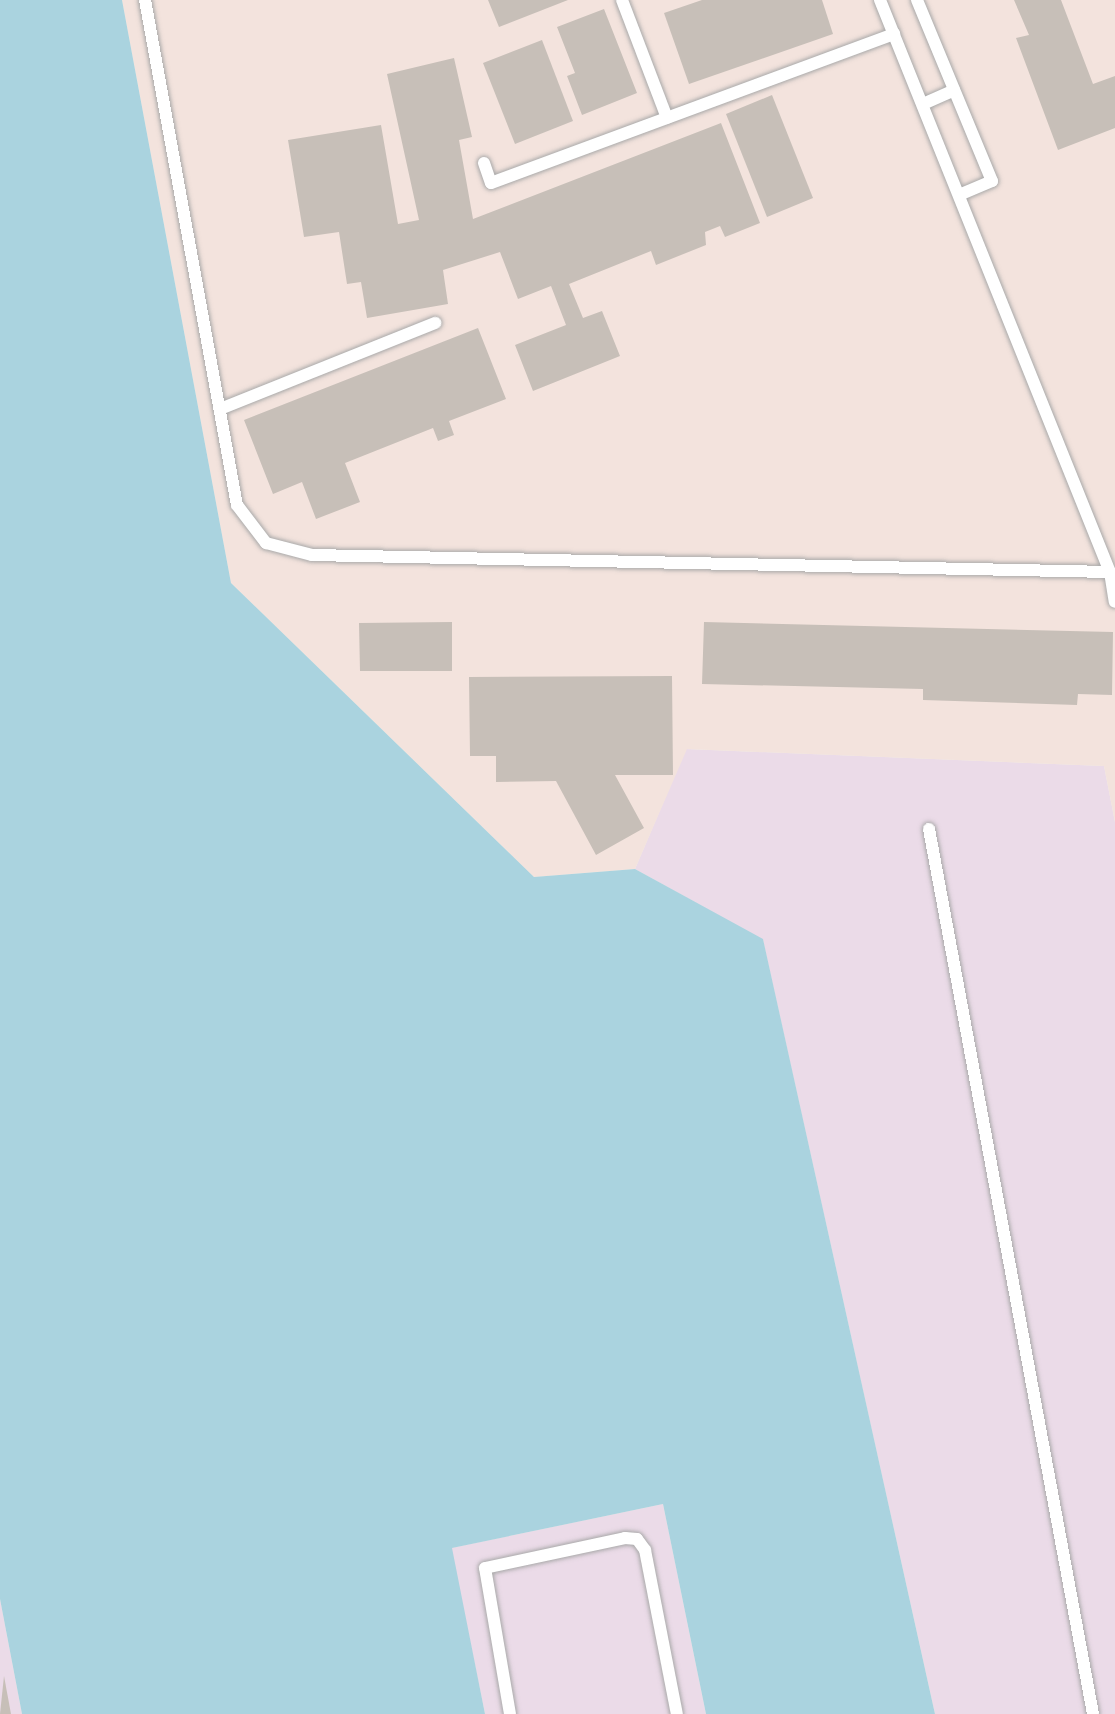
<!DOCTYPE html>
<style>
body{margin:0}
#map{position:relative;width:1115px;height:1714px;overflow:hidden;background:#f2efe9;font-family:"DM Sans",sans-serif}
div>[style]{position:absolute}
.industrial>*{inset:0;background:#ebdbe8}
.military>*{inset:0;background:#f3e3dd}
.water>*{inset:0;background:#aad3df}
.building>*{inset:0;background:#c7bfb8}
.roads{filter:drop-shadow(0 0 2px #a9a9a9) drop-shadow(0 0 2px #a9a9a9)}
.service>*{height:12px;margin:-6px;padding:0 6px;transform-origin:6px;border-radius:6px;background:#fff}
span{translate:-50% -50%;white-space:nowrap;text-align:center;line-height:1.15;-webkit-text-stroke:4.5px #fff;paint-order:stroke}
</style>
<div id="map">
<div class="industrial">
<i style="clip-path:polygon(686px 749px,1104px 766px,1115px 822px,1115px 1714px,935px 1714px,763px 940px,635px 869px)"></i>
<i style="clip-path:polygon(663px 1504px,706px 1714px,485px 1714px,451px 1548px)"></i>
<i style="clip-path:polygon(0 1599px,22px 1714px,0 1714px)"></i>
</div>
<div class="military">
<i style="clip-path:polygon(122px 0,1115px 0,1115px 822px,1104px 766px,687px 749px,635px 869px,534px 877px,231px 583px)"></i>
</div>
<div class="water">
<i style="clip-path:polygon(0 0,122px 0,231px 583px,534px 877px,635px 869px,763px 939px,935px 1714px,706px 1714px,663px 1504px,452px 1548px,485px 1714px,22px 1714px,0 1599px)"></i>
</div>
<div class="building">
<i style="clip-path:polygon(488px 0,568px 0,499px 27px)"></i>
<i style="clip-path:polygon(702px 0,822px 0,833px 34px,689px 84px,664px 13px)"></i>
<i style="clip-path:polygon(1014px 0,1061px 0,1093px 84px,1115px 76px,1115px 128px,1058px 150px,1016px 38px,1029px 35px)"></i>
<i style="clip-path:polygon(604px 9px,637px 93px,582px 115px,567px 76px,575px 73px,557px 27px)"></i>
<i style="clip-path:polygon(542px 40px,573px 121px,515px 144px,483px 63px)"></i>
<i style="clip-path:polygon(454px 58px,472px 137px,459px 140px,473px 219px,721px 123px,760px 223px,725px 237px,720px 226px,705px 232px,706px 245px,656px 265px,651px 251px,569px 284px,583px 318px,602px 311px,620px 356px,533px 391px,515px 345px,566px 325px,551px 286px,518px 299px,500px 252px,443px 270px,448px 304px,367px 318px,361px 282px,347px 284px,339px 232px,304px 237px,288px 140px,381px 125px,398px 224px,419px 220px,387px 74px)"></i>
<i style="clip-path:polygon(772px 95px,813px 198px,767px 217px,726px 114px)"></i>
<i style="clip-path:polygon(478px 328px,506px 399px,449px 421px,454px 435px,438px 441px,433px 428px,345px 463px,360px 502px,316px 519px,302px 482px,273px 494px,244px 420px)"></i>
<i style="clip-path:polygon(452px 622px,452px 671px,360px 671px,359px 623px)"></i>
<i style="clip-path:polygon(704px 622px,1113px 632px,1112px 695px,1078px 694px,1077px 705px,923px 700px,923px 689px,702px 684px)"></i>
<i style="clip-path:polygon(672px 676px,673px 775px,615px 775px,644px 828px,596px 855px,556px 781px,496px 782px,496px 756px,470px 756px,469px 677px)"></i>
<i style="clip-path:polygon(4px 1676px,11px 1714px,0 1714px)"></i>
</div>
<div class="roads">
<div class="service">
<i style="left:145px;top:0;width:513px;rotate:79.68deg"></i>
<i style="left:237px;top:505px;width:48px;rotate:52.7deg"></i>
<i style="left:266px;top:543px;width:48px;rotate:14.6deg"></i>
<i style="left:312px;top:555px;width:798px;rotate:1.22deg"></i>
<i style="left:622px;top:0;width:126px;rotate:69.1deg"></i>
<i style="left:880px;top:0;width:617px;rotate:68.1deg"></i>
<i style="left:1110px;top:572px;width:30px;rotate:81deg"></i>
<i style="left:917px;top:0;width:196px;rotate:67.5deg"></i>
<i style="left:992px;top:181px;width:34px;rotate:157deg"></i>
<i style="left:923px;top:104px;width:34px;rotate:-24deg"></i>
<i style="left:484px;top:163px;width:21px;rotate:71deg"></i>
<i style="left:491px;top:183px;width:430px;rotate:-20.3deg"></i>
<i style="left:220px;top:409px;width:232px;rotate:-21.8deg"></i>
<i style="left:929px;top:829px;width:900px;rotate:79.5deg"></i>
<i style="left:510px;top:1714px;width:148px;rotate:-99.7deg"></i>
<i style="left:485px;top:1568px;width:143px;rotate:-12.1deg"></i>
<i style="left:625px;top:1538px;width:12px;rotate:5deg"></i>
<i style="left:637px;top:1539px;width:14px;rotate:54deg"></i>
<i style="left:645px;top:1550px;width:167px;rotate:79deg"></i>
</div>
</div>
</div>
